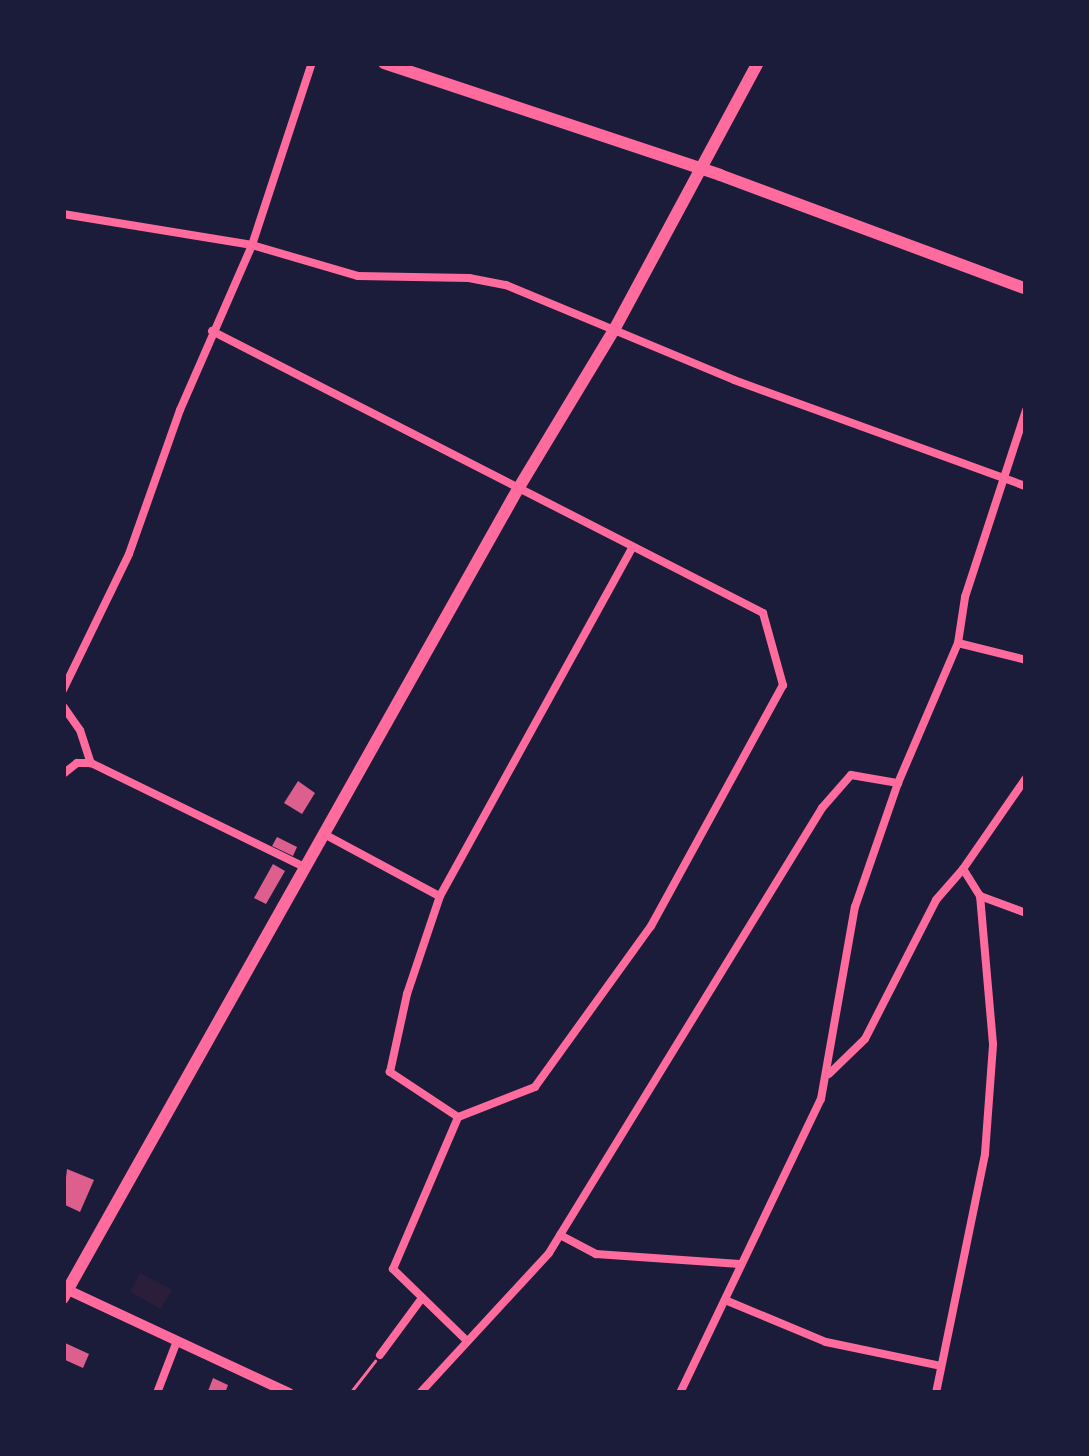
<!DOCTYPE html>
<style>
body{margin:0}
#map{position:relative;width:1089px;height:1456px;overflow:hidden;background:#1b1b3a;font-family:"Roboto Condensed",sans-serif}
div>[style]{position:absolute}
.green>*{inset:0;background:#2a1e3b}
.building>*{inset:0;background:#dd5f8e}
.path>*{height:3px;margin:-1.5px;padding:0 1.5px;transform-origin:1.5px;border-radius:1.5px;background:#ff6b9d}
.minor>*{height:8px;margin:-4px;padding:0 4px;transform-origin:4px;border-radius:4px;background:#ff6b9d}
.tertiary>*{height:10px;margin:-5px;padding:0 5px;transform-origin:5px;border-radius:5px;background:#ff6b9d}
.secondary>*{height:12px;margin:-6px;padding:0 6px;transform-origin:6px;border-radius:6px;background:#ff6b9d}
span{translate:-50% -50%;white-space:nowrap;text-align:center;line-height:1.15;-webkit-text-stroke:9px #1b1b3a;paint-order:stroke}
.frame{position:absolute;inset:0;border:66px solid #1b1b3a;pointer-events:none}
</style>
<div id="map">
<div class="green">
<i style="clip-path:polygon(140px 1273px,172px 1290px,161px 1309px,130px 1292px)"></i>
</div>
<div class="building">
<i style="clip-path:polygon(298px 781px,315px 793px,302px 814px,284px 803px)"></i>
<i style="clip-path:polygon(277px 837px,297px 847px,293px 856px,272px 846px)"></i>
<i style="clip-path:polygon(273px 864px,285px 871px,266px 904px,254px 898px)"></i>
<i style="clip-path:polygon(67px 1169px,94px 1180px,80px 1212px,63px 1204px)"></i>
<i style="clip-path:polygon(63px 1342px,89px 1354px,83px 1368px,63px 1359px)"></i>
<i style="clip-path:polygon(213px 1378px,228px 1385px,225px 1393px,208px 1391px)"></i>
</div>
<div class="path">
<i style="left:350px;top:1393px;width:41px;rotate:-52deg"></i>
</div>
<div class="minor">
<i style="left:63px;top:214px;width:192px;rotate:9.3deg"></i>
<i style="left:252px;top:245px;width:110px;rotate:16.3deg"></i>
<i style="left:358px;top:276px;width:111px;rotate:1deg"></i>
<i style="left:469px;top:278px;width:38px;rotate:11deg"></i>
<i style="left:506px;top:285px;width:247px;rotate:22.6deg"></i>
<i style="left:734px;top:380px;width:311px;rotate:20deg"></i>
<i style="left:212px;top:331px;width:619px;rotate:27.1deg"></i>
<i style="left:763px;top:613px;width:75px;rotate:74.5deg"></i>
<i style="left:783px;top:685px;width:275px;rotate:118.7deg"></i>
<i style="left:651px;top:926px;width:198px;rotate:125.8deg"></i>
<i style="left:535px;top:1087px;width:83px;rotate:158.7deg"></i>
<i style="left:958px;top:643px;width:70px;rotate:14deg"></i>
<i style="left:63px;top:690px;width:151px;rotate:-64.1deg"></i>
<i style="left:129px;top:554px;width:153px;rotate:-70.5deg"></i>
<i style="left:180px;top:410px;width:180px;rotate:-66.4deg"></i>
<i style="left:252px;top:245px;width:192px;rotate:-71.8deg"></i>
<i style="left:63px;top:706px;width:29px;rotate:55deg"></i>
<i style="left:80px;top:730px;width:35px;rotate:72deg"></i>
<i style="left:91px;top:763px;width:237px;rotate:26deg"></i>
<i style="left:63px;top:774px;width:18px;rotate:-38deg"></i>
<i style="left:77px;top:763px;width:14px"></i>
<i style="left:324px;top:834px;width:131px;rotate:28.3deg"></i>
<i style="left:980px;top:896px;width:49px;rotate:20.3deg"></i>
<i style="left:829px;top:1074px;width:50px;rotate:-44.2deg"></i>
<i style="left:865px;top:1039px;width:156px;rotate:-62.9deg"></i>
<i style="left:936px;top:900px;width:41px;rotate:-48.9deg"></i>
<i style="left:560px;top:1235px;width:41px;rotate:27.8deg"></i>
<i style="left:596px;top:1254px;width:144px;rotate:4deg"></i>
<i style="left:725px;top:1300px;width:109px;rotate:22.6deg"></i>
<i style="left:826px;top:1342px;width:117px;rotate:11.8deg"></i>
<i style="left:466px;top:1340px;width:102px;rotate:-135.8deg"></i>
<i style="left:393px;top:1269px;width:165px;rotate:-66.8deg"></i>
<i style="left:458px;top:1117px;width:82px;rotate:-146.5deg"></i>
<i style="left:390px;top:1072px;width:80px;rotate:-77.7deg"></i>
<i style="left:407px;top:994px;width:103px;rotate:-71.4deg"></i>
<i style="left:440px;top:896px;width:397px;rotate:-61.1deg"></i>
<i style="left:380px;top:1355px;width:71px;rotate:-53.6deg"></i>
<i style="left:157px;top:1393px;width:56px;rotate:-69deg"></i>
<i style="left:420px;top:1393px;width:190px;rotate:-47.3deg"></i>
<i style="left:549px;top:1253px;width:522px;rotate:-58.47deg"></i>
<i style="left:822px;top:808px;width:44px;rotate:-48.7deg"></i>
<i style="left:851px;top:775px;width:48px;rotate:9.7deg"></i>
<i style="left:680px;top:1393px;width:326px;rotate:-64.4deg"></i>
<i style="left:821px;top:1099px;width:195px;rotate:-80deg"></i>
<i style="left:855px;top:907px;width:131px;rotate:-70.9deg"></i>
<i style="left:898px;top:783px;width:152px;rotate:-66.8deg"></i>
<i style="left:958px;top:643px;width:47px;rotate:-81.3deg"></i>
<i style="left:965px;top:597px;width:197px;rotate:-71.9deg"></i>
<i style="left:936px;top:1393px;width:244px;rotate:-78.4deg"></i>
<i style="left:985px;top:1154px;width:110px;rotate:-85.8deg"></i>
<i style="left:993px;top:1044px;width:149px;rotate:-95deg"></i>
<i style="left:980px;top:896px;width:32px;rotate:-122deg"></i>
<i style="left:963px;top:869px;width:111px;rotate:-55.3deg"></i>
</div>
<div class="tertiary">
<i style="left:68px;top:1290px;width:244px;rotate:25deg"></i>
</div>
<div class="secondary">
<i style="left:384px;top:63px;width:354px;rotate:18.4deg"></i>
<i style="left:720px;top:175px;width:327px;rotate:20.4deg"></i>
<i style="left:63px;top:1298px;width:928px;rotate:-60.65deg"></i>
<i style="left:518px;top:489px;width:186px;rotate:-58.9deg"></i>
<i style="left:614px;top:330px;width:303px;rotate:-61.7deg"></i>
</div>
<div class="frame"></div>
</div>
